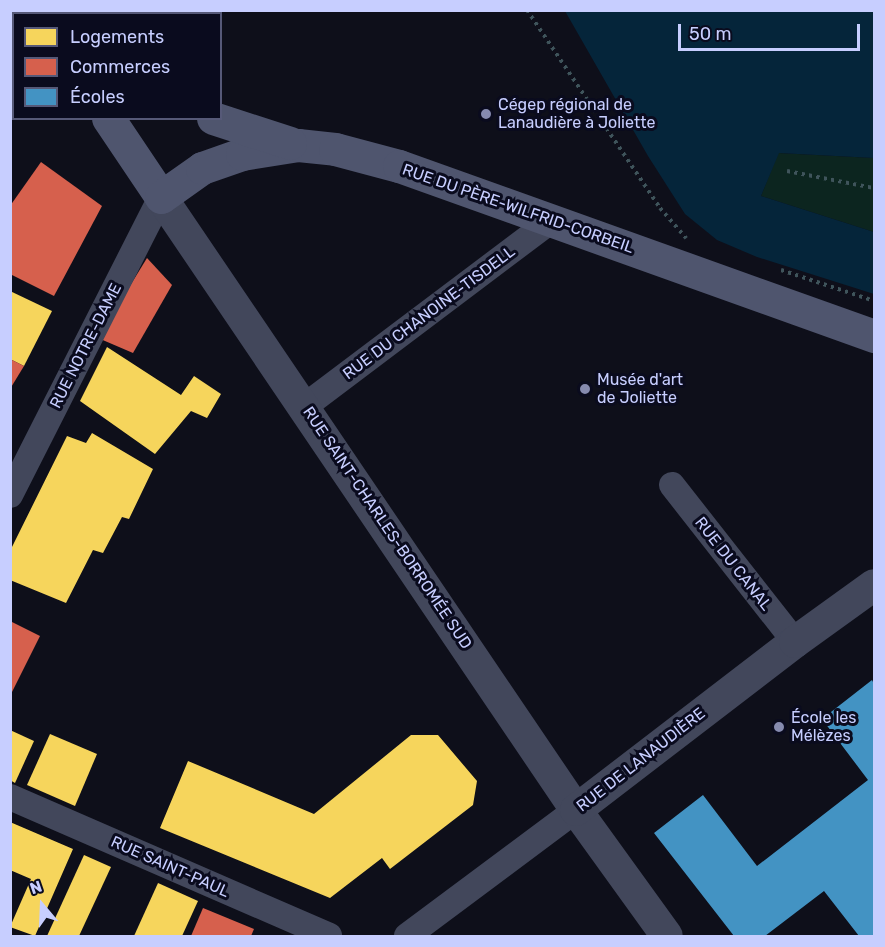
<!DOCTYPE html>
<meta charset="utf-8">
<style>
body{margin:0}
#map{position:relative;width:885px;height:947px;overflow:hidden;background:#0e0f1a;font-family:Rubik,sans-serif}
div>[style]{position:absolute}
.green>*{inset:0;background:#0c251f}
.water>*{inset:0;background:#05253a}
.homes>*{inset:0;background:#f6d55c}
.shops>*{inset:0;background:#d6604d}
.schools>*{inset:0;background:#4393c3}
.path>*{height:4px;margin-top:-2px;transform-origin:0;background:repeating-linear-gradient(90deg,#3f545b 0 3px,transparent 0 7.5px)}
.minor>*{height:26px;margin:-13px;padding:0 13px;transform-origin:13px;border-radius:13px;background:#42475b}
.tertiary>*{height:32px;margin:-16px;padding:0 16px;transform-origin:16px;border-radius:16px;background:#42475b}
.secondary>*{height:33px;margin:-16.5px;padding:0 16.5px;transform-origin:16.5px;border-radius:16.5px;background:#4f556e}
.dots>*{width:16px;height:16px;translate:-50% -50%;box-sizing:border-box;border:3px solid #0a0b1e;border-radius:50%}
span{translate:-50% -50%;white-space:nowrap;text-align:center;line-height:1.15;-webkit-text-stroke:6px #0a0b1e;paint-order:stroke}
.poi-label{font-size:16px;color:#c7ceff}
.left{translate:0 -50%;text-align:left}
.street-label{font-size:16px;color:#c7ceff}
.frame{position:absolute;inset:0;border:12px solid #c7ceff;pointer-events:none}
.legend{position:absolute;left:12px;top:12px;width:210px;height:108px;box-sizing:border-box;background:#0a0b1e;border:2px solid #565978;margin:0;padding:8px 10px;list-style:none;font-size:18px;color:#c7ceff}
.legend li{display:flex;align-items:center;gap:12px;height:30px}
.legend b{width:30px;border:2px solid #565978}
.north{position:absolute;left:12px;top:875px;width:60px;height:60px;-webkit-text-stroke:4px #0a0b1e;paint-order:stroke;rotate:341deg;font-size:16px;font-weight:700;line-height:24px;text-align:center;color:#c7ceff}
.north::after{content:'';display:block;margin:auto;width:21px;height:27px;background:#c7ceff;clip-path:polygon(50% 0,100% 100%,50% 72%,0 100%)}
.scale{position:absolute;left:678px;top:24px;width:182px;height:27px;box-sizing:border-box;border:3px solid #c7ceff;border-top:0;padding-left:8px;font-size:18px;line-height:21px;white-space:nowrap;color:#c7ceff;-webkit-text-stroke:4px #0a0b1e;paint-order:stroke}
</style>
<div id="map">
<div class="green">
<i style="clip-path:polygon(778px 153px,874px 158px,874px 232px,761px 196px)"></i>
</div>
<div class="water">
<i style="clip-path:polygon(565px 11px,874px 11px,874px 158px,779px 153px,761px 196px,874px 232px,874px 294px,757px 257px,717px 240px,685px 214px,648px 156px)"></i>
</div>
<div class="homes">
<i style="clip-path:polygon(10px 291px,52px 311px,24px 366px,10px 359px)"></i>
<i style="clip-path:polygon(107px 347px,181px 395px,194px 376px,221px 394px,207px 418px,191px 411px,155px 454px,80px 401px)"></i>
<i style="clip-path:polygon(92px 433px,153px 469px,129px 519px,122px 517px,103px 553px,93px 550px,66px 603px,10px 580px,10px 551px,67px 436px,86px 443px)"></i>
<i style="clip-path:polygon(10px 730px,34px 741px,15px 783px,10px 780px)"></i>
<i style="clip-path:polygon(50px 734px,97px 754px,75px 806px,27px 785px)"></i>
<i style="clip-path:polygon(411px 735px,438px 735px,477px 781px,473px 805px,390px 869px,382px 858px,330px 898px,160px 828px,188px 761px,314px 814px)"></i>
<i style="clip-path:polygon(10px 822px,73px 849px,35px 936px,10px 927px,31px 879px,10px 870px)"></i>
<i style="clip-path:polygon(84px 855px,111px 867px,79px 936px,47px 936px)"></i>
<i style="clip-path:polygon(158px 883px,198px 901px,182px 936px,134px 936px)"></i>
</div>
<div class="shops">
<i style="clip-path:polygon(41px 162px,102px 206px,54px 296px,10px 274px,10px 206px)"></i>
<i style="clip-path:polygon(147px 258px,172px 285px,133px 353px,98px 338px)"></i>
<i style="clip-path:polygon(10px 359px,24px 366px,10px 389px)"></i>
<i style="clip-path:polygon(10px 621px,40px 636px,10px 696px)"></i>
<i style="clip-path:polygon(203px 908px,254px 929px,251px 936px,191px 936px)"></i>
</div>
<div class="schools">
<i style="clip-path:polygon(872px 680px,874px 684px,874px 936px,859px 936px,824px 891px,765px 936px,734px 936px,654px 833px,703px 795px,757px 866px,868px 780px,822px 719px)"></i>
</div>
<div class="path">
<i style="left:527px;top:10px;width:239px;rotate:56.1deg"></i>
<i style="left:660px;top:208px;width:40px;rotate:49deg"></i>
<i style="left:787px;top:171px;width:89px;rotate:11.1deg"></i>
<i style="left:781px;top:270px;width:98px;rotate:18.4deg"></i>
</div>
<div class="minor">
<i style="left:305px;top:406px;width:309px;rotate:-37deg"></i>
<i style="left:672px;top:485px;width:199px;rotate:51.9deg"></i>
<i style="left:10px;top:495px;width:334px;rotate:-63.1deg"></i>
<i style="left:10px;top:797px;width:348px;rotate:23.5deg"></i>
<i style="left:407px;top:936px;width:211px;rotate:-36.7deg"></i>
</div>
<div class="tertiary">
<i style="left:161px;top:197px;width:740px;rotate:55.9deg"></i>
<i style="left:576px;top:810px;width:155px;rotate:54.2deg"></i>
<i style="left:576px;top:810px;width:276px;rotate:-37.5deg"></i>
<i style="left:795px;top:642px;width:97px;rotate:-35.8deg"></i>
</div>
<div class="secondary">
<i style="left:39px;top:10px;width:5px;rotate:53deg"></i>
<i style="left:108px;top:118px;width:95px;rotate:56.1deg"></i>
<i style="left:161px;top:197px;width:50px;rotate:-35.3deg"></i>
<i style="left:202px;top:168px;width:42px;rotate:-19.3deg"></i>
<i style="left:242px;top:154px;width:57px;rotate:-9.1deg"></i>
<i style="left:298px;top:145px;width:37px;rotate:6deg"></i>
<i style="left:335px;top:149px;width:66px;rotate:14.9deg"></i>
<i style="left:399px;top:166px;width:505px;rotate:19.69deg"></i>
<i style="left:213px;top:118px;width:81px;rotate:18deg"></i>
</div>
<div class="dots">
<i style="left:486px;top:114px;background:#868baf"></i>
<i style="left:585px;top:389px;background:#868baf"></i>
<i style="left:779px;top:727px;background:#868baf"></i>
</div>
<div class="poi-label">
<span class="left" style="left:498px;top:114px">Cégep régional de<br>Lanaudière à Joliette</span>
<span class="left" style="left:597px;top:389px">Musée d'art<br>de Joliette</span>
<span class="left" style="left:791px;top:727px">École les<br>Mélèzes</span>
</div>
<div class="street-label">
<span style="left:518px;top:209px;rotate:19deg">RUE DU PÈRE-WILFRID-CORBEIL</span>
<span style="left:429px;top:313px;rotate:-37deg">RUE DU CHANOINE-TISDELL</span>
<span style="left:86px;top:346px;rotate:-63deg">RUE NOTRE-DAME</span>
<span style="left:387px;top:528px;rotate:56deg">RUE SAINT-CHARLES-BORROMÉE SUD</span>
<span style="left:733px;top:564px;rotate:52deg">RUE DU CANAL</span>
<span style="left:641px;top:760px;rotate:-38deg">RUE DE LANAUDIÈRE</span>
<span style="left:170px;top:867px;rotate:24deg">RUE SAINT-PAUL</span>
</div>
<div class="frame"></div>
<ul class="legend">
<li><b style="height:16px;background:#f6d55c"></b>Logements</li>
<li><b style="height:16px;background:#d6604d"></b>Commerces</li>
<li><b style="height:16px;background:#4393c3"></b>Écoles</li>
</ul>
<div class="north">N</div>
<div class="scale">50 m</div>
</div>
